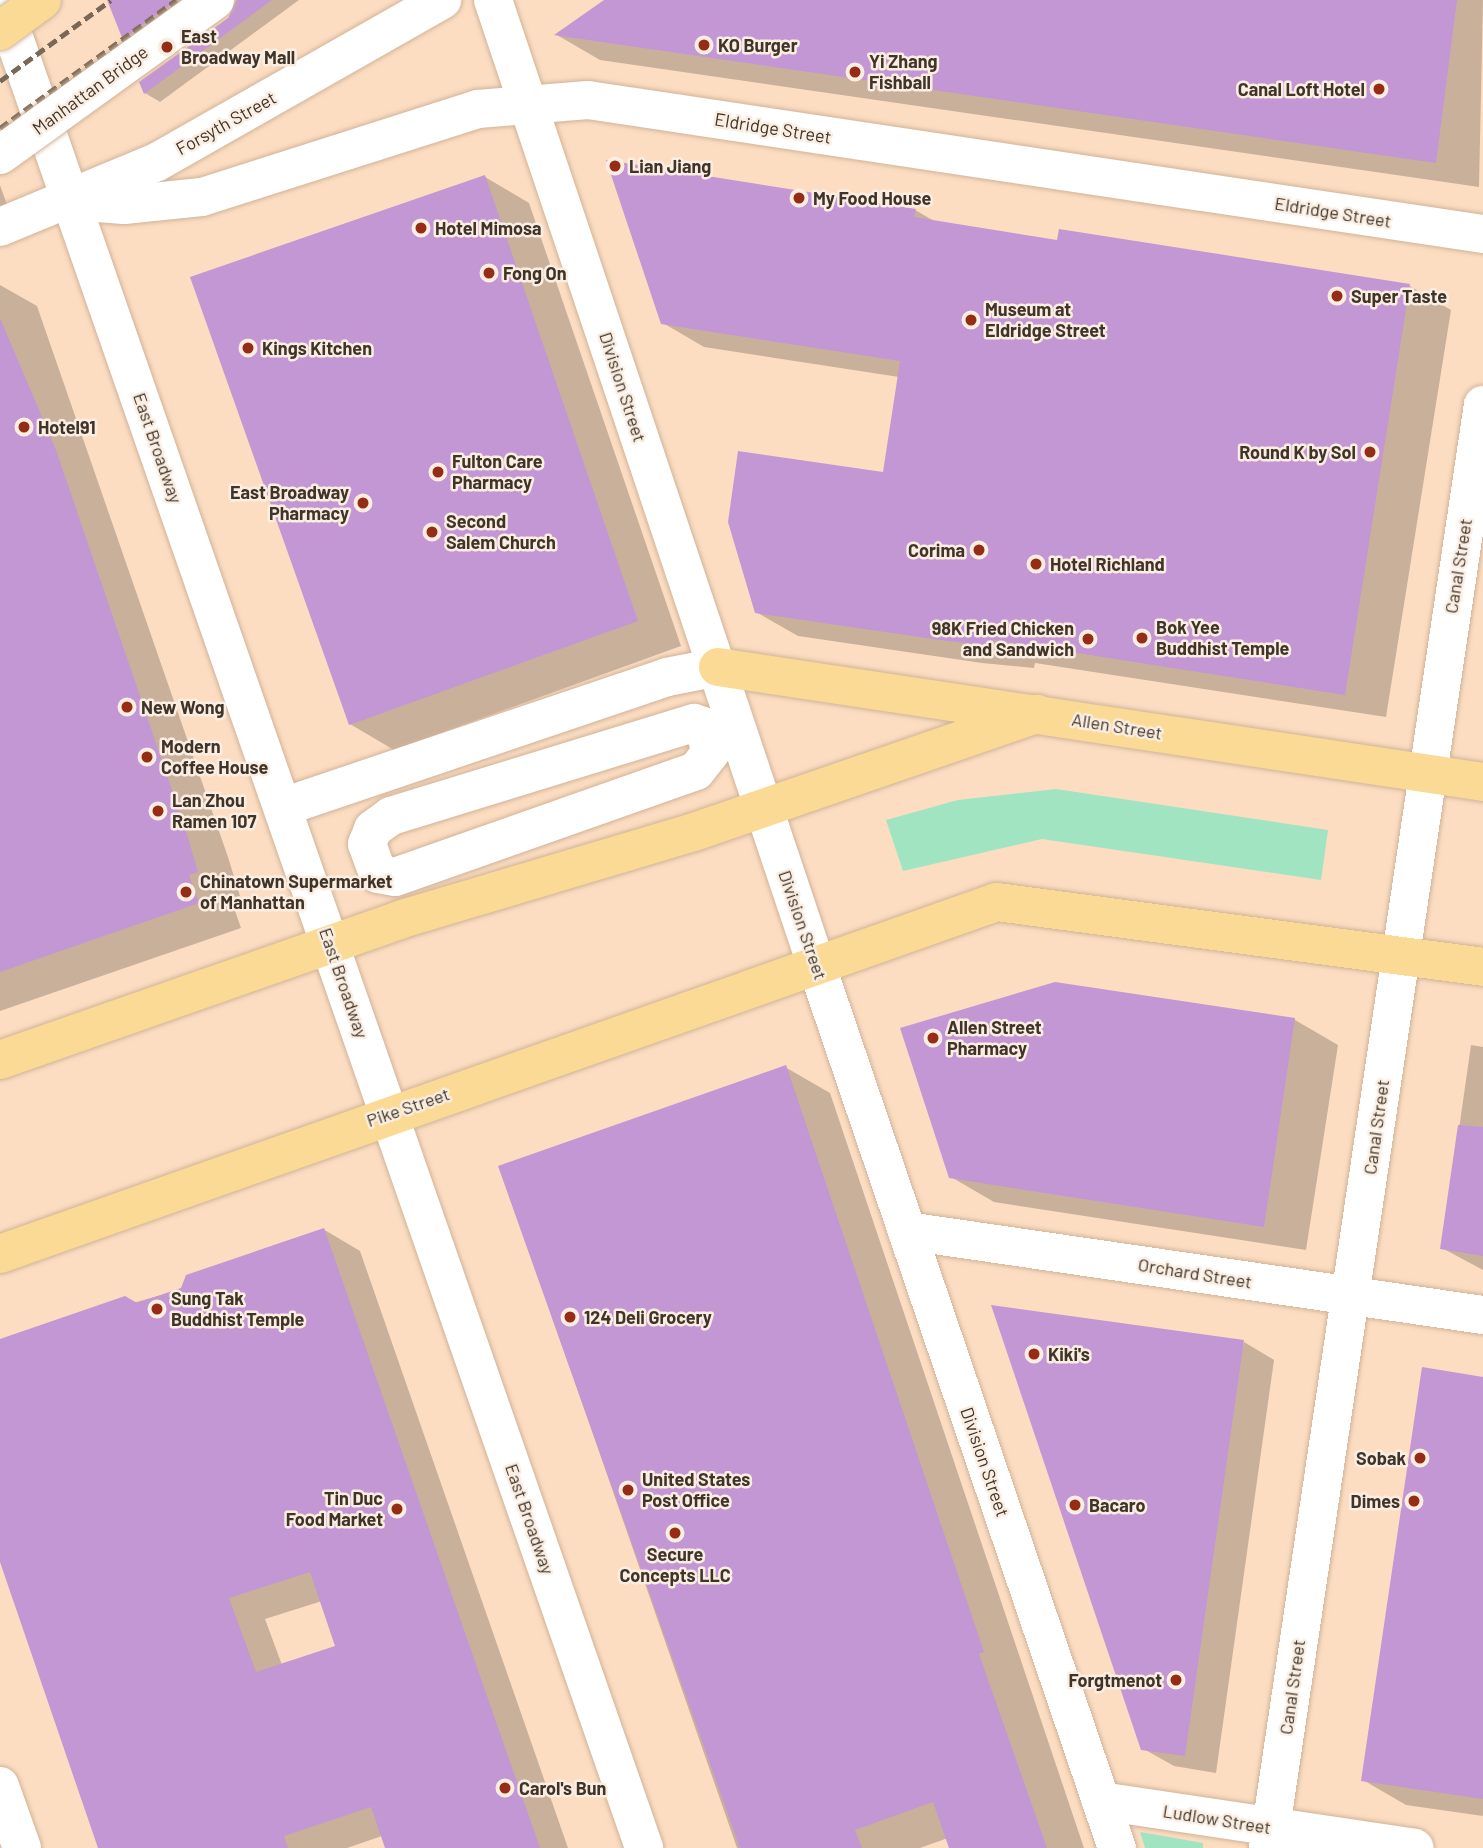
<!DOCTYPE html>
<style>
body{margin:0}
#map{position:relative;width:1483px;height:1848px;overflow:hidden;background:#fcddc2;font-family:Barlow,sans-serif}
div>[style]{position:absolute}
.green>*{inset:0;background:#a0e4c2}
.shadow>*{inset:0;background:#0003}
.building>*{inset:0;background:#c396d4}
.roads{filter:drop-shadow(0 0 2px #d0b398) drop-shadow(0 0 2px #d0b398)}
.street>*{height:38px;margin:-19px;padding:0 19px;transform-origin:19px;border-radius:19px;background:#fff}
.secondary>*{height:38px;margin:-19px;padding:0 19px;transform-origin:19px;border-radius:19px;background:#fff}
.primary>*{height:38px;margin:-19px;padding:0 19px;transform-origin:19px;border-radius:19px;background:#fada94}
.rail>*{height:5px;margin-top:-2.5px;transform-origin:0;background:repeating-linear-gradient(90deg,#796757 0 10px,transparent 0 15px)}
.bridges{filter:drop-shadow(0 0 2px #d0b398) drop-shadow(0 0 2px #d0b398)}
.secondary-bridge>*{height:38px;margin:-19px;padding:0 19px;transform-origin:19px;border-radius:19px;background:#fff}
.primary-bridge>*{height:38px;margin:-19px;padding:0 19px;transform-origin:19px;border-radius:19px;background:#fada94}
.dots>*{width:19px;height:19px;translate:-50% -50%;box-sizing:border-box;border:4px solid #faeee3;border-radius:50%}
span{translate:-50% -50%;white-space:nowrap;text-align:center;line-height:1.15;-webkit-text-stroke:5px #faeee3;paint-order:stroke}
.poi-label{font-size:18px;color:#403429;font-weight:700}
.left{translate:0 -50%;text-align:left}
.right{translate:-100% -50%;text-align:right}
.street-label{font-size:18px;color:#403429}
</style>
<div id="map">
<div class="green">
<i style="clip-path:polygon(1056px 789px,1328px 830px,1321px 880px,1042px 839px,903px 871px,886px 820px,958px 800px)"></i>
<i style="clip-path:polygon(1140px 1832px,1203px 1843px,1203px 1848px,1145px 1848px)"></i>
</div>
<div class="shadow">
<i style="clip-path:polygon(109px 0,205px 0,139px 47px,124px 38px)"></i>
<i style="clip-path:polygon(236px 0,299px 0,160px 102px,145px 93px,230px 19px)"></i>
<i style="clip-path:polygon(607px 0,1483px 0,1479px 187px,600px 60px,557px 35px)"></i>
<i style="clip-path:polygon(485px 177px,529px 203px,681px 646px,394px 750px,350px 724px)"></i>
<i style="clip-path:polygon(0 185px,12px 219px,0 227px)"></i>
<i style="clip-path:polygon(915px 210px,936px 222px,1059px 242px,1060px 231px,1410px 286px,1451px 310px,1386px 717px,1035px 663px,1034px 668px,982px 663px,798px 636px,756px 612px,884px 474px,899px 377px,704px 347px,663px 323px)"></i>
<i style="clip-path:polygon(0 285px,37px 306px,228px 857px,240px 896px,231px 899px,241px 928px,0 1011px)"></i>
<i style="clip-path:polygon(1055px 983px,1295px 1020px,1338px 1045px,1306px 1250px,994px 1202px,951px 1177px)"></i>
<i style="clip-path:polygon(1471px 1045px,1483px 1047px,1483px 1270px,1442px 1248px)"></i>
<i style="clip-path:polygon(785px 1067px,830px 1093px,1084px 1848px,951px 1848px,948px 1838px,920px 1848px,737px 1848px,500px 1167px)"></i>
<i style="clip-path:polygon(evenodd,323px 1229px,360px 1251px,568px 1848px,387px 1848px,382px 1836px,347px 1848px,102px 1848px,0 1555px,0 1340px,183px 1289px,323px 1229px,322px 1601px,337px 1647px,282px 1665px,265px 1619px,322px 1601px)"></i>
<i style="clip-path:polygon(1244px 1342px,1274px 1360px,1216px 1773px,1174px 1766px,1142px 1748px)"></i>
<i style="clip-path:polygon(1483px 1378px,1483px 1816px,1406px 1805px,1363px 1780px)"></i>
</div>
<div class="building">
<i style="clip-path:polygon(107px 0,178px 0,123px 40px)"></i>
<i style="clip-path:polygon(236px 0,272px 0,144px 94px,139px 82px,228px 18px)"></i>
<i style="clip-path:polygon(604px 0,1457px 0,1436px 163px,554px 35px)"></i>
<i style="clip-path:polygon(606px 160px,916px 209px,914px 217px,1057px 240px,1059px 229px,1410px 284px,1345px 695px,994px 640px,993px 646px,940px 640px,755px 613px,728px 522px,738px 451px,883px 472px,900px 361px,661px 324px)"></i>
<i style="clip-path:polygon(485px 175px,638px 621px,349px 725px,190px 277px)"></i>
<i style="clip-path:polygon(0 318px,56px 450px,186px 831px,198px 872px,189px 875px,199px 903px,0 972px)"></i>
<i style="clip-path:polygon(1055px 982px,1295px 1018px,1264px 1227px,949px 1178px,900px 1028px)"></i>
<i style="clip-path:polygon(786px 1065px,984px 1652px,979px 1654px,1047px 1848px,949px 1848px,933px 1802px,855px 1830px,862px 1848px,740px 1848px,498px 1166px)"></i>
<i style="clip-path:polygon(1458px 1125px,1483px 1127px,1483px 1256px,1440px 1249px)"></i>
<i style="clip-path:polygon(evenodd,324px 1228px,540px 1848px,385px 1848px,371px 1807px,284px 1836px,288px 1848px,98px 1848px,0 1562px,0 1339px,125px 1296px,137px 1303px,181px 1288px,186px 1275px,324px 1228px,310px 1572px,335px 1646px,256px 1672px,229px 1598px,310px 1572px)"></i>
<i style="clip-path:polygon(991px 1305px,1244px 1340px,1185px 1756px,1141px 1750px)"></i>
<i style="clip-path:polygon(1422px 1367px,1483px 1377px,1483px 1799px,1361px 1781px)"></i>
</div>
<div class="roads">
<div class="street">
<i style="left:71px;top:201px;width:53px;rotate:4.3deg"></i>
<i style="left:124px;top:205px;width:78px;rotate:-5.9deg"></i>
<i style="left:202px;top:197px;width:290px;rotate:-17.7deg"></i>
<i style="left:478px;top:109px;width:110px;rotate:-4.7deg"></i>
<i style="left:588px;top:100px;width:905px;rotate:8.52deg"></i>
<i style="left:0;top:227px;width:170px;rotate:-22.5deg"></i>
<i style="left:157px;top:162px;width:328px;rotate:-29.6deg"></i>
<i style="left:694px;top:723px;width:9px;rotate:18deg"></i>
<i style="left:703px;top:726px;width:27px;rotate:73deg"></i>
<i style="left:711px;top:752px;width:24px;rotate:128deg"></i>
<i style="left:696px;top:771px;width:319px;rotate:160.6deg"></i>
<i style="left:395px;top:877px;width:17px;rotate:-170deg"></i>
<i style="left:378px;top:874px;width:32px;rotate:-110deg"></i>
<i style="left:367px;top:844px;width:16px;rotate:-68deg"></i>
<i style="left:373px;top:829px;width:22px;rotate:-36deg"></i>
<i style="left:391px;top:816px;width:317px;rotate:-17.1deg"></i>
<i style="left:283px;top:807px;width:405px;rotate:-18.7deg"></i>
<i style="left:667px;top:677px;width:52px;rotate:-11.1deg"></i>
<i style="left:816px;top:964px;width:934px;rotate:71.2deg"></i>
<i style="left:907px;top:1231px;width:582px;rotate:8.3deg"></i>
<i style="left:0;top:1786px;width:66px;rotate:70.5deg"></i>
<i style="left:1101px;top:1801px;width:317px;rotate:8.5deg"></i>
</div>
<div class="secondary">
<i style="left:1px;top:0;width:1957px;rotate:70.81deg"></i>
<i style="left:493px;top:0;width:1017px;rotate:71.48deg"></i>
<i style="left:1268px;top:1848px;width:1459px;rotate:-81.53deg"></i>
</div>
<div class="primary">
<i style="left:718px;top:667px;width:774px;rotate:8.55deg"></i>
<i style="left:0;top:1060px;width:426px;rotate:-19.3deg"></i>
<i style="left:402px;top:919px;width:305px;rotate:-16.6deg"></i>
<i style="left:694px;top:832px;width:363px;rotate:-19deg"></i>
<i style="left:0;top:1254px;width:1057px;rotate:-19.45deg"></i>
<i style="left:997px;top:902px;width:490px;rotate:7.6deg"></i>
</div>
</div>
<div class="rail">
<i style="left:0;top:81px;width:137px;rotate:-36.1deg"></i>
<i style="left:0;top:128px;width:218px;rotate:-36deg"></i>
</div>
<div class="bridges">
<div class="secondary-bridge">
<i style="left:0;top:155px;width:265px;rotate:-35.8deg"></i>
</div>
<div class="primary-bridge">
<i style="left:0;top:31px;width:52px;rotate:-36.4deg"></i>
</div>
</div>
<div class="dots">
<i style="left:704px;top:45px;background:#952c16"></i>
<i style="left:167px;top:47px;background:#952c16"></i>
<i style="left:855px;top:72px;background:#952c16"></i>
<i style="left:1379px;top:89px;background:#952c16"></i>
<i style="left:615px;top:166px;background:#952c16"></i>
<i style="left:799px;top:198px;background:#952c16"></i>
<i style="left:421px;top:228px;background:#952c16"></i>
<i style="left:489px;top:273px;background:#952c16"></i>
<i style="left:1337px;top:296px;background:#952c16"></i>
<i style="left:971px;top:320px;background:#952c16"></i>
<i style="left:248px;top:348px;background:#952c16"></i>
<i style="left:24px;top:427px;background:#952c16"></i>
<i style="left:1370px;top:452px;background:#952c16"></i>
<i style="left:438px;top:472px;background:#952c16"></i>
<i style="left:363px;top:503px;background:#952c16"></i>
<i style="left:432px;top:532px;background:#952c16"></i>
<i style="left:979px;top:550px;background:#952c16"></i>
<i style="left:1036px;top:564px;background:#952c16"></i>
<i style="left:1142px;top:638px;background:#952c16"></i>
<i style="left:1088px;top:639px;background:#952c16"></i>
<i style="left:127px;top:707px;background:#952c16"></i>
<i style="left:147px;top:757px;background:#952c16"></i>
<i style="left:158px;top:811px;background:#952c16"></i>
<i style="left:186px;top:892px;background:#952c16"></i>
<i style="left:933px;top:1038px;background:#952c16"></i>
<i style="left:157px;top:1309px;background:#952c16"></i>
<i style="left:570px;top:1317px;background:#952c16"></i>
<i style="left:1034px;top:1354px;background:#952c16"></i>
<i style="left:1420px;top:1458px;background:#952c16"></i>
<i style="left:628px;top:1490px;background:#952c16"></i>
<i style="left:1414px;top:1501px;background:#952c16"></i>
<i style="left:1075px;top:1505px;background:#952c16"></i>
<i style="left:397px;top:1509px;background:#952c16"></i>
<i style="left:675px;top:1533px;background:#952c16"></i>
<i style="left:1176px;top:1680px;background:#952c16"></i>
<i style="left:505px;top:1788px;background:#952c16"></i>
</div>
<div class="poi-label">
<span class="left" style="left:181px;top:47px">East<br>Broadway Mall</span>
<span class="left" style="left:718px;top:45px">KO Burger</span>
<span class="left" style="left:869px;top:72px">Yi Zhang<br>Fishball</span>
<span class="right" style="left:1365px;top:89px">Canal Loft Hotel</span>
<span class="left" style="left:629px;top:166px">Lian Jiang</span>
<span class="left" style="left:813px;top:198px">My Food House</span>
<span class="left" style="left:435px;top:228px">Hotel Mimosa</span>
<span class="left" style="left:503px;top:273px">Fong On</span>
<span class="left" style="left:1351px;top:296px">Super Taste</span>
<span class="left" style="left:985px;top:320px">Museum at<br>Eldridge Street</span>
<span class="left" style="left:262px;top:348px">Kings Kitchen</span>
<span class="left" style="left:38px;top:427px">Hotel91</span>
<span class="right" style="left:1356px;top:452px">Round K by Sol</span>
<span class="left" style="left:452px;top:472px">Fulton Care<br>Pharmacy</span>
<span class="right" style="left:349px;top:503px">East Broadway<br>Pharmacy</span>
<span class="left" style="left:446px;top:532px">Second<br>Salem Church</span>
<span class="right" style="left:965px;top:550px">Corima</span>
<span class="left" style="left:1050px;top:564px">Hotel Richland</span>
<span class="left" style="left:1156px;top:638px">Bok Yee<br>Buddhist Temple</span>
<span class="right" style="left:1074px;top:639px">98K Fried Chicken<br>and Sandwich</span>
<span class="left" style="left:141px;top:707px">New Wong</span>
<span class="left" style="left:161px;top:757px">Modern<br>Coffee House</span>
<span class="left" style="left:172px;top:811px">Lan Zhou<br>Ramen 107</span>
<span class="left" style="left:200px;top:892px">Chinatown Supermarket<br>of Manhattan</span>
<span class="left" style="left:947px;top:1038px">Allen Street<br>Pharmacy</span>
<span class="left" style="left:171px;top:1309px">Sung Tak<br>Buddhist Temple</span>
<span class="left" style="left:584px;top:1317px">124 Deli Grocery</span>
<span class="left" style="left:1048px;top:1354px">Kiki's</span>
<span class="right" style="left:1406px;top:1458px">Sobak</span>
<span class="left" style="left:642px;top:1490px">United States<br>Post Office</span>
<span class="right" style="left:383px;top:1509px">Tin Duc<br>Food Market</span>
<span class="right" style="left:1400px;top:1501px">Dimes</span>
<span class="left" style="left:1089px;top:1505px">Bacaro</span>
<span style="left:675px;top:1565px">Secure<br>Concepts LLC</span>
<span class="right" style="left:1162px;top:1680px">Forgtmenot</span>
<span class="left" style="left:519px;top:1788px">Carol's Bun</span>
</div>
<div class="street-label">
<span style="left:90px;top:90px;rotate:-36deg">Manhattan Bridge</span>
<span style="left:226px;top:123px;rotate:-29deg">Forsyth Street</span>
<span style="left:773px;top:128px;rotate:9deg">Eldridge Street</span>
<span style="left:1333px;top:212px;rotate:9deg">Eldridge Street</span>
<span style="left:623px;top:387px;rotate:72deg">Division Street</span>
<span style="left:158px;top:448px;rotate:71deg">East Broadway</span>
<span style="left:1458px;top:566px;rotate:-81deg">Canal Street</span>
<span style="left:1117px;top:726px;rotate:9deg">Allen Street</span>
<span style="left:803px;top:925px;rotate:71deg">Division Street</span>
<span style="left:344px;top:983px;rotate:71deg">East Broadway</span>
<span style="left:408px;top:1107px;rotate:-19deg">Pike Street</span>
<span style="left:1376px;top:1127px;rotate:-82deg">Canal Street</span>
<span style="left:1195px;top:1273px;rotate:9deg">Orchard Street</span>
<span style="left:985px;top:1462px;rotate:71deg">Division Street</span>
<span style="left:530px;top:1519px;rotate:71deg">East Broadway</span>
<span style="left:1292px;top:1687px;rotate:-82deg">Canal Street</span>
<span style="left:1217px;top:1819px;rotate:9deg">Ludlow Street</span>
</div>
</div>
